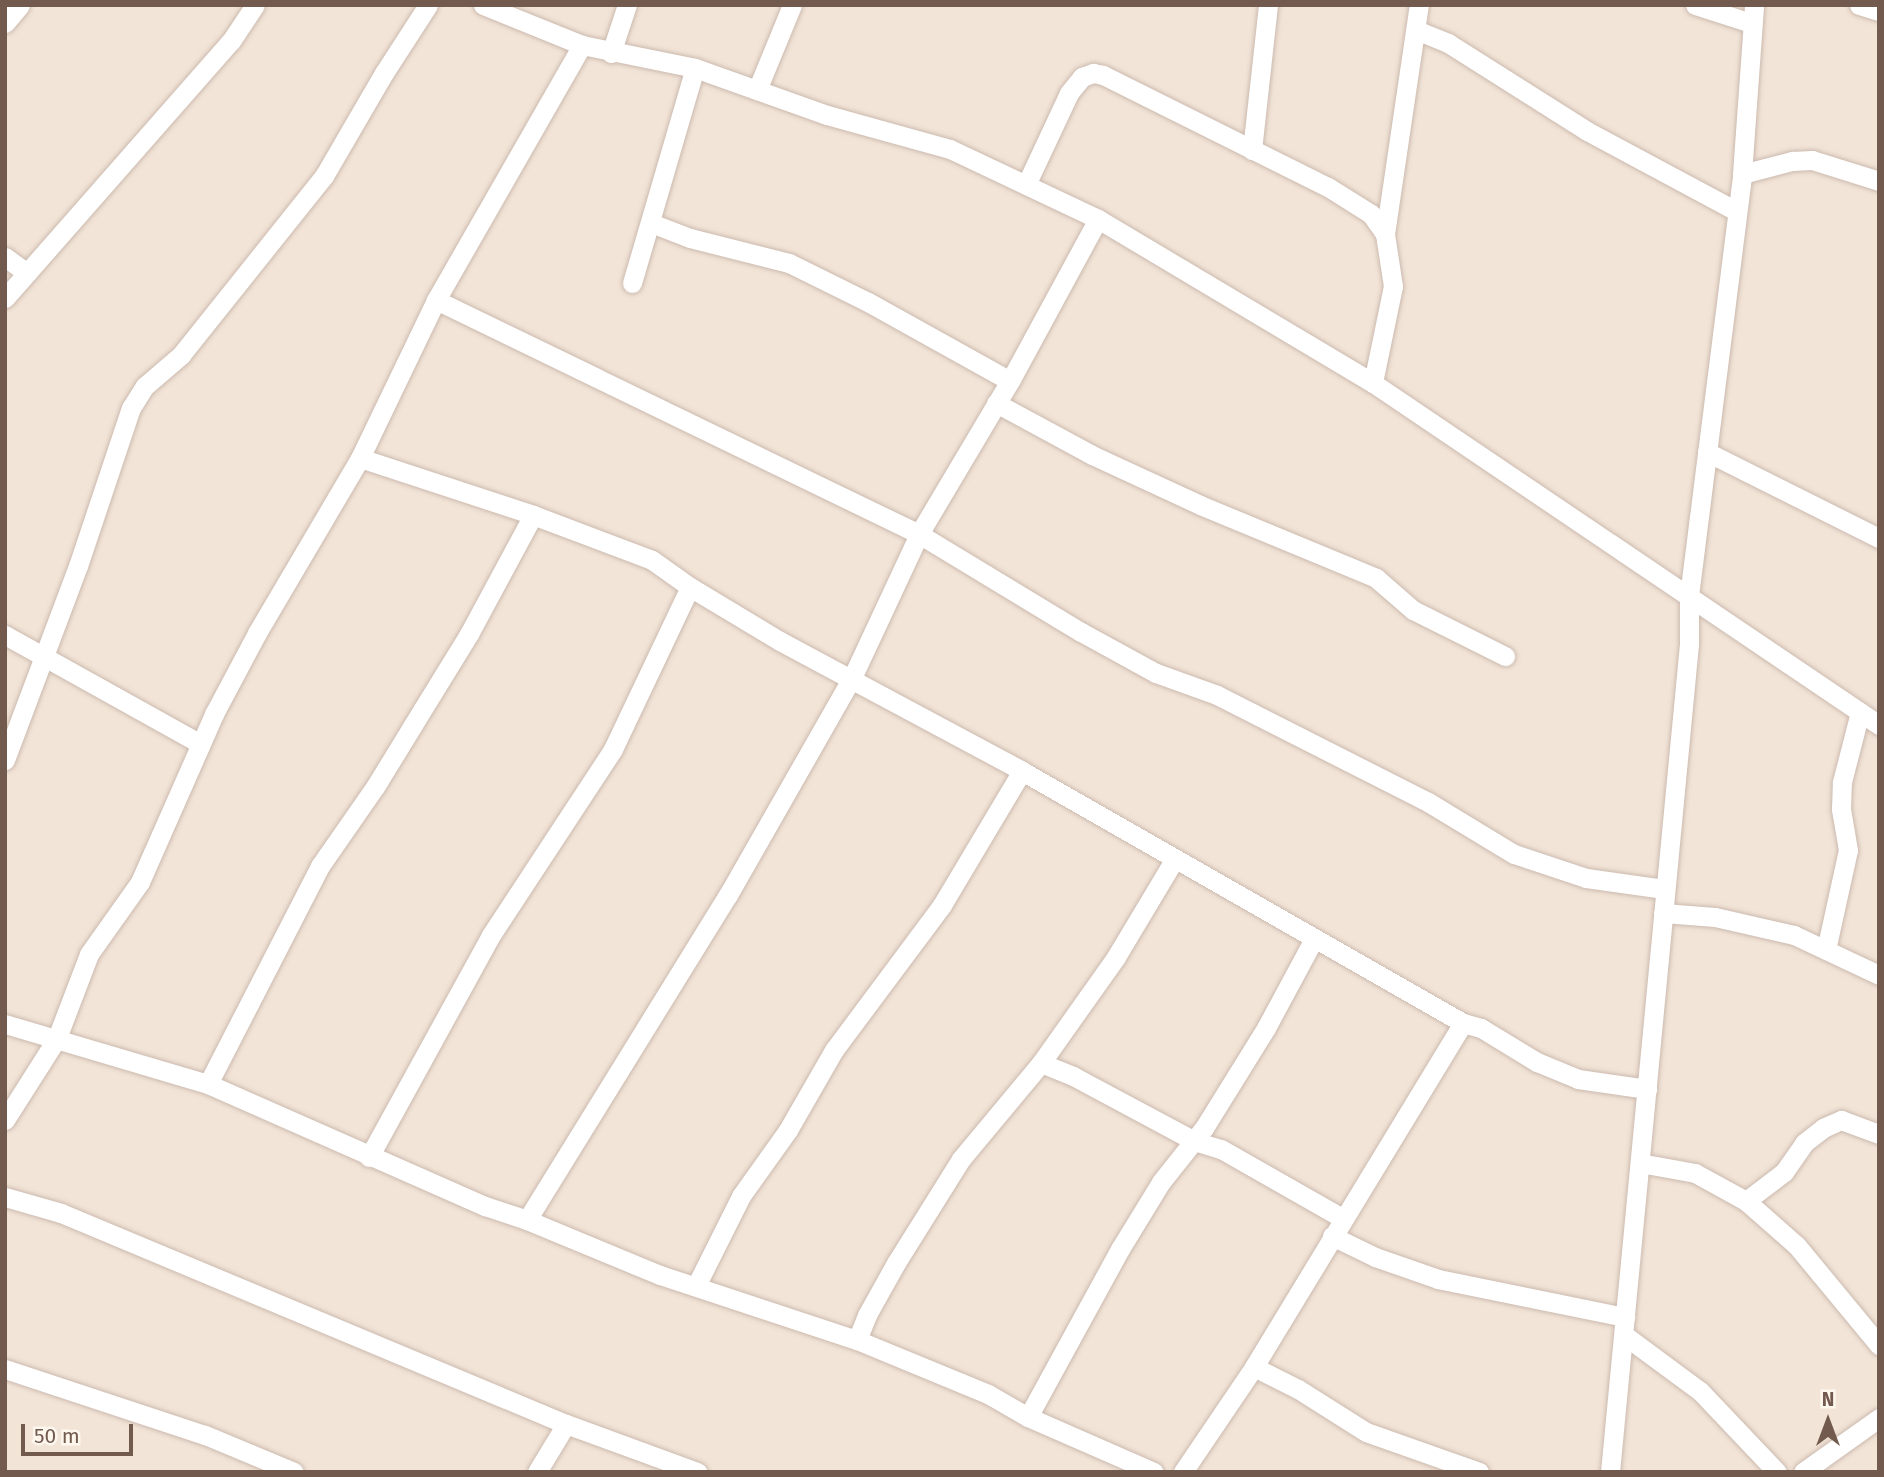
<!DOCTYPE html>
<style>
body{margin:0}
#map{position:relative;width:1884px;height:1477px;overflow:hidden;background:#fbf3e8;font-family:"Fira Sans",sans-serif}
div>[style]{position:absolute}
.residential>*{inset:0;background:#f2e4d7}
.roads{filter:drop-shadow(0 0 2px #ccbaaf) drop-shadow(0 0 2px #ccbaaf)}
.minor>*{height:19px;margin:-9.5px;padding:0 9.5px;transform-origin:9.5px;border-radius:9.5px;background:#fff}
span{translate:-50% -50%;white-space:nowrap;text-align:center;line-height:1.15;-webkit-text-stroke:5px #fdf7ee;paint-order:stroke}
.frame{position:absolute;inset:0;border:7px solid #725a4e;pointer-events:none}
.north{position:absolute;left:1793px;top:1386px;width:70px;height:70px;-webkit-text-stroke:5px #fdf7ee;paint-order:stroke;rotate:0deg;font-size:19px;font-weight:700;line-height:28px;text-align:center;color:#725a4e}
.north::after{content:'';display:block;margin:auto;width:24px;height:32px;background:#725a4e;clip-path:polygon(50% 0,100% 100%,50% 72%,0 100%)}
.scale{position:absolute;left:21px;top:1424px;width:112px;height:32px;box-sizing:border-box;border:4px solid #725a4e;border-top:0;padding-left:9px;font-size:21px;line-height:24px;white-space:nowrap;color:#725a4e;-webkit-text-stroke:5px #fdf7ee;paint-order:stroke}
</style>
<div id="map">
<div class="residential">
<i style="clip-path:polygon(5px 5px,1879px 5px,1879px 1472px,5px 1472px)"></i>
</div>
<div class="roads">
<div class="minor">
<i style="left:483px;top:5px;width:107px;rotate:22deg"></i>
<i style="left:582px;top:45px;width:115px;rotate:11.5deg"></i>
<i style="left:695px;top:68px;width:140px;rotate:19.6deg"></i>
<i style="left:827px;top:115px;width:128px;rotate:15.5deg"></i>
<i style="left:950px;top:149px;width:164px;rotate:25.3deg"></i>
<i style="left:1098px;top:219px;width:320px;rotate:30.8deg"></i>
<i style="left:1373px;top:383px;width:611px;rotate:34.05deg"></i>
<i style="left:1695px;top:5px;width:59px;rotate:17.8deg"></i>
<i style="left:1859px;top:5px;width:21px;rotate:17deg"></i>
<i style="left:5px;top:23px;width:23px;rotate:-50deg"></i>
<i style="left:1416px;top:30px;width:35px;rotate:22deg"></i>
<i style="left:1448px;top:43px;width:165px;rotate:32.3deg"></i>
<i style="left:1587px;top:131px;width:169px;rotate:28.2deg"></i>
<i style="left:611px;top:53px;width:51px;rotate:-71.6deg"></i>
<i style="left:757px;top:90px;width:92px;rotate:-67.6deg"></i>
<i style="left:1252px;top:150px;width:146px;rotate:-83.7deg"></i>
<i style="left:1742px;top:174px;width:52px;rotate:-14.6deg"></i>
<i style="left:1792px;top:161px;width:20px;rotate:-3deg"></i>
<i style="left:1812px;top:160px;width:70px;rotate:17.4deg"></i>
<i style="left:1026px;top:185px;width:102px;rotate:-64.9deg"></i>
<i style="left:1069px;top:93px;width:21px;rotate:-51deg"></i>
<i style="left:1082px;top:77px;width:12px;rotate:-20deg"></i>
<i style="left:1093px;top:73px;width:10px;rotate:11deg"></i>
<i style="left:1103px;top:75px;width:251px;rotate:26.5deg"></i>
<i style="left:1328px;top:187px;width:51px;rotate:32.1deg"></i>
<i style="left:1371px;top:214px;width:24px;rotate:55deg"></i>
<i style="left:1385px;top:234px;width:53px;rotate:81.3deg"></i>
<i style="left:1393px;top:286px;width:99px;rotate:101.7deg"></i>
<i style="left:651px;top:223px;width:42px;rotate:21deg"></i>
<i style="left:690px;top:238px;width:102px;rotate:14.2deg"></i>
<i style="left:789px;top:263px;width:88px;rotate:26.3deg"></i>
<i style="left:868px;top:302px;width:162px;rotate:29.1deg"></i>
<i style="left:1385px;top:234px;width:232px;rotate:-81.6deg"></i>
<i style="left:5px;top:257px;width:27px;rotate:36deg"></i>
<i style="left:632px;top:283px;width:224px;rotate:-73.7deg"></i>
<i style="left:5px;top:298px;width:342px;rotate:-48.7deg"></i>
<i style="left:231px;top:41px;width:43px;rotate:-56.3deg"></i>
<i style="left:436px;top:300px;width:537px;rotate:25.85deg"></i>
<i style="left:919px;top:534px;width:189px;rotate:31.2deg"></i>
<i style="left:1081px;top:632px;width:85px;rotate:28.7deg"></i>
<i style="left:1156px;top:673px;width:65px;rotate:19.8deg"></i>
<i style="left:1217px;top:695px;width:237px;rotate:26.9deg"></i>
<i style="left:1428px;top:802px;width:100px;rotate:31.2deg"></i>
<i style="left:1514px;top:854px;width:76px;rotate:18.4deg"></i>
<i style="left:1586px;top:878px;width:79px;rotate:8deg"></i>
<i style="left:996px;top:403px;width:109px;rotate:28.4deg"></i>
<i style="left:1092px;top:455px;width:119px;rotate:24.8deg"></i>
<i style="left:1200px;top:505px;width:191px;rotate:22.5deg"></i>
<i style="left:1376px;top:578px;width:49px;rotate:40.9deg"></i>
<i style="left:1413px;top:610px;width:103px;rotate:26.6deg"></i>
<i style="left:1707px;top:452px;width:192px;rotate:26.6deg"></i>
<i style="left:360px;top:458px;width:182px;rotate:18.2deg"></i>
<i style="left:533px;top:515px;width:127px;rotate:20.7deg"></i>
<i style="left:652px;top:560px;width:47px;rotate:35.4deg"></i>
<i style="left:690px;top:587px;width:105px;rotate:31deg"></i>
<i style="left:780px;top:641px;width:275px;rotate:28.2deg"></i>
<i style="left:1022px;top:771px;width:508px;rotate:29.74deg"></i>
<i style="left:1463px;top:1023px;width:403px;rotate:121.3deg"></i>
<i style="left:1254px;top:1367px;width:127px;rotate:124.1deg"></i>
<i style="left:5px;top:635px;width:224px;rotate:29.1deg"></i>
<i style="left:5px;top:760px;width:207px;rotate:-69.4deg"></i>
<i style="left:78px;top:566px;width:167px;rotate:-71.5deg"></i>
<i style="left:131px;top:408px;width:26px;rotate:-58deg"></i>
<i style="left:145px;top:386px;width:48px;rotate:-40.7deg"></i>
<i style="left:181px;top:355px;width:229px;rotate:-51.4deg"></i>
<i style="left:324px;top:176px;width:119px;rotate:-59.8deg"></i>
<i style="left:384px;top:73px;width:81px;rotate:-57.1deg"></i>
<i style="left:1663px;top:913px;width:52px;rotate:4.4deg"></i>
<i style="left:1715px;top:917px;width:81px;rotate:12.8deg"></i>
<i style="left:1794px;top:935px;width:94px;rotate:25.2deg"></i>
<i style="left:1826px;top:950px;width:102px;rotate:-77.6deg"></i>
<i style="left:1848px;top:850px;width:42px;rotate:-99.7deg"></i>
<i style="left:1841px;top:809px;width:27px;rotate:-88deg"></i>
<i style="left:1842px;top:782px;width:72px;rotate:-75.6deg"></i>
<i style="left:1463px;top:1023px;width:19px;rotate:16deg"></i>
<i style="left:1481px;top:1028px;width:66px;rotate:31.3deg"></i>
<i style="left:1537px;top:1062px;width:44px;rotate:22.5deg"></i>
<i style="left:1578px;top:1079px;width:70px;rotate:8.2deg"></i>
<i style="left:5px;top:1024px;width:212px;rotate:16.5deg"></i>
<i style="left:208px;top:1084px;width:303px;rotate:23.8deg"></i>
<i style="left:485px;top:1206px;width:44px;rotate:18.4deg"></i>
<i style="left:527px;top:1220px;width:144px;rotate:22.5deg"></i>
<i style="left:660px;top:1275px;width:207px;rotate:18.3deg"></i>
<i style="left:857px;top:1340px;width:142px;rotate:22.4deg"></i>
<i style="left:988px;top:1394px;width:46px;rotate:29.9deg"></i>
<i style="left:1028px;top:1417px;width:137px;rotate:23.6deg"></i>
<i style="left:1041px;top:1063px;width:35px;rotate:22deg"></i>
<i style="left:1073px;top:1076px;width:137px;rotate:28.2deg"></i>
<i style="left:1194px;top:1141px;width:28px;rotate:17deg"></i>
<i style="left:1221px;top:1149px;width:139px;rotate:29.7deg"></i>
<i style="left:208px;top:1084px;width:245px;rotate:-62.8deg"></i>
<i style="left:320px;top:866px;width:96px;rotate:-55.2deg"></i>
<i style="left:375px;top:787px;width:73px;rotate:-58.5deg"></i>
<i style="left:413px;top:725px;width:107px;rotate:-58.4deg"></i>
<i style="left:469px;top:634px;width:135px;rotate:-61.7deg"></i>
<i style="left:5px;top:1120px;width:97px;rotate:-57.6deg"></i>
<i style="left:57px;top:1038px;width:90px;rotate:-69.1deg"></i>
<i style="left:89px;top:954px;width:88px;rotate:-54.7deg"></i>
<i style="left:140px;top:882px;width:184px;rotate:-66.2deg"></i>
<i style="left:214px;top:714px;width:92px;rotate:-62deg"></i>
<i style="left:257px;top:633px;width:203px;rotate:-59.5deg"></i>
<i style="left:360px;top:458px;width:175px;rotate:-64.3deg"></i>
<i style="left:436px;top:300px;width:294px;rotate:-60.2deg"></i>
<i style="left:369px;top:1157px;width:253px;rotate:-61.2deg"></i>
<i style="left:491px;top:935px;width:222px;rotate:-56.7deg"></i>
<i style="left:613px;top:749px;width:179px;rotate:-64.6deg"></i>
<i style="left:1640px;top:1163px;width:56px;rotate:10.3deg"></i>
<i style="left:1695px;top:1173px;width:58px;rotate:28.8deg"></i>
<i style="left:1746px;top:1201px;width:68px;rotate:41.4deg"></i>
<i style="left:1797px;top:1246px;width:129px;rotate:50.4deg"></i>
<i style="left:5px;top:1197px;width:58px;rotate:15.9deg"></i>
<i style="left:61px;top:1213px;width:547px;rotate:22.68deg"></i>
<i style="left:566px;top:1424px;width:140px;rotate:20.1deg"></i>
<i style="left:1746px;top:1201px;width:48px;rotate:-37.3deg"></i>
<i style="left:1784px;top:1172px;width:35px;rotate:-55deg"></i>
<i style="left:1804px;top:1143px;width:24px;rotate:-38deg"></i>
<i style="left:1823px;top:1128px;width:20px;rotate:-24deg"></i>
<i style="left:1841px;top:1120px;width:40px;rotate:20.2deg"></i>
<i style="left:527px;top:1220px;width:382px;rotate:-58.3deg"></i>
<i style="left:728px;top:895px;width:250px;rotate:-60.3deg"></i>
<i style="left:852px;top:678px;width:159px;rotate:-65deg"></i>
<i style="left:919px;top:534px;width:178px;rotate:-59.3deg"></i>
<i style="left:1010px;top:381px;width:184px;rotate:-61.5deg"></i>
<i style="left:1332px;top:1236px;width:48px;rotate:26deg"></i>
<i style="left:1375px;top:1257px;width:67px;rotate:19.2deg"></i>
<i style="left:1438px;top:1279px;width:191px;rotate:11.5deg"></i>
<i style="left:696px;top:1286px;width:101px;rotate:-63.4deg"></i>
<i style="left:741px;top:1196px;width:81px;rotate:-54.5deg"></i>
<i style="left:788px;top:1130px;width:92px;rotate:-60.1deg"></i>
<i style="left:834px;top:1050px;width:181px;rotate:-53.3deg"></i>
<i style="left:942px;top:905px;width:156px;rotate:-59.2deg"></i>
<i style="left:1624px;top:1335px;width:94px;rotate:36.4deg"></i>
<i style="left:1700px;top:1391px;width:112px;rotate:46.5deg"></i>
<i style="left:857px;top:1340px;width:27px;rotate:-68deg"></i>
<i style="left:867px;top:1315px;width:60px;rotate:-60.9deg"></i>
<i style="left:896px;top:1263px;width:123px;rotate:-58deg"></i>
<i style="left:961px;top:1159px;width:125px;rotate:-50.2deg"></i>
<i style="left:1041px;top:1063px;width:130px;rotate:-54.7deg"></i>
<i style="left:1116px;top:957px;width:113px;rotate:-59.1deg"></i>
<i style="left:1254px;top:1367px;width:49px;rotate:26.6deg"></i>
<i style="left:1298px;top:1389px;width:80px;rotate:32.3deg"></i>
<i style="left:1366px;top:1432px;width:120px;rotate:19.5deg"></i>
<i style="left:5px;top:1369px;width:211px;rotate:18.3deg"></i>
<i style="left:205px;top:1435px;width:96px;rotate:22.6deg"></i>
<i style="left:1028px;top:1417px;width:192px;rotate:-61.3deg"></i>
<i style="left:1120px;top:1249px;width:79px;rotate:-58.5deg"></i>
<i style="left:1161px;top:1182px;width:69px;rotate:-51.5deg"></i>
<i style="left:1204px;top:1128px;width:118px;rotate:-58.2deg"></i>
<i style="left:1266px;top:1028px;width:101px;rotate:-61.7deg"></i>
<i style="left:537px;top:1472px;width:56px;rotate:-58.9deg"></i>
<i style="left:1610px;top:1472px;width:832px;rotate:-84.55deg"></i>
<i style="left:1689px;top:644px;width:48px;rotate:-90deg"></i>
<i style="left:1689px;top:596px;width:425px;rotate:-82.8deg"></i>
<i style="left:1742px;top:174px;width:169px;rotate:-85.9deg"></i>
<i style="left:1803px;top:1472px;width:93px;rotate:-35.4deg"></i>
</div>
</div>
<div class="frame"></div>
<div class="north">N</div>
<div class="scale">50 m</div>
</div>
